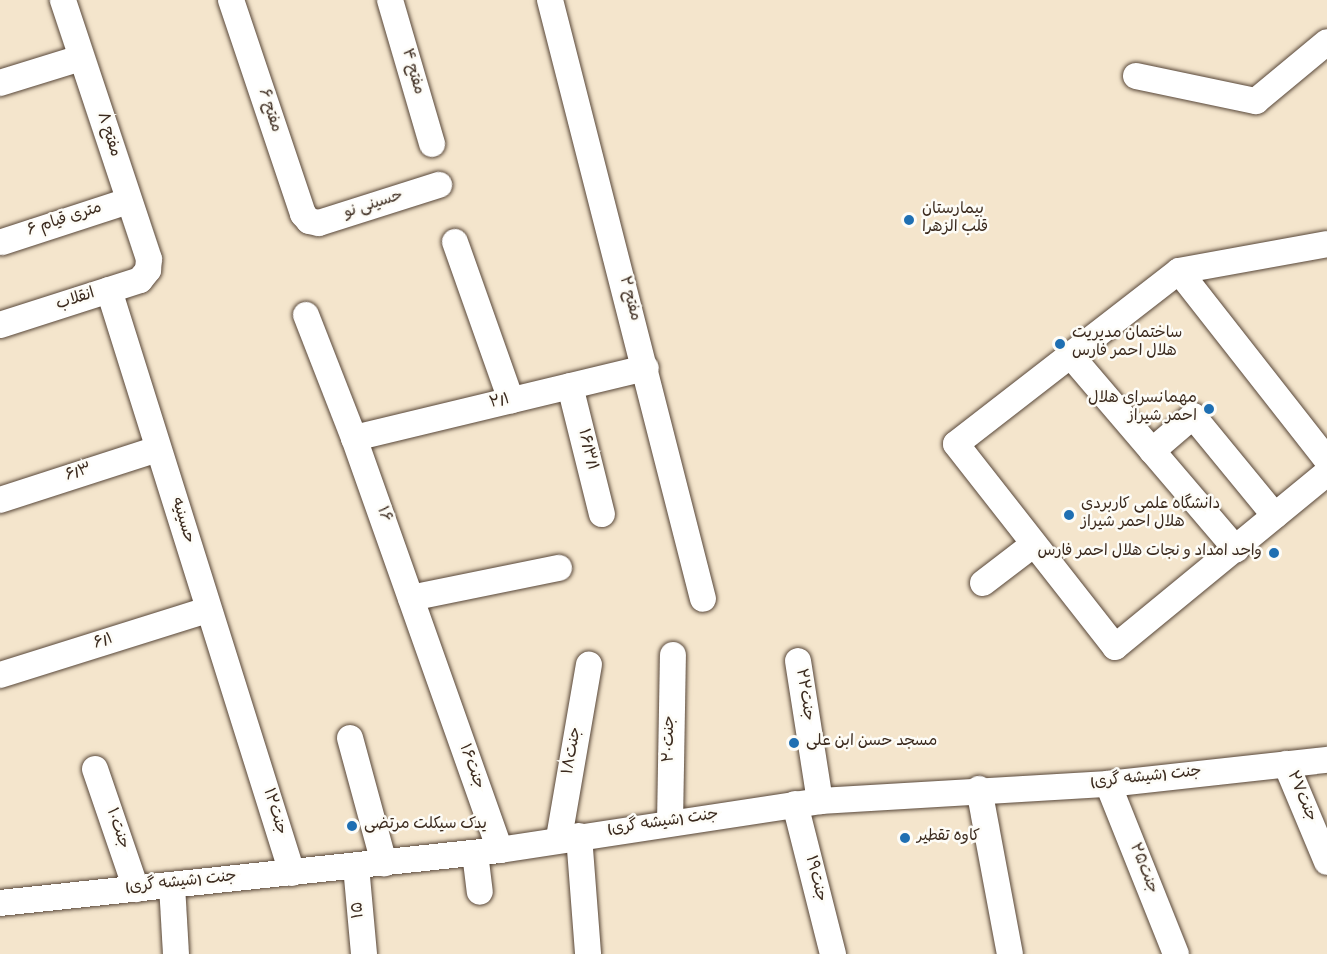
<!DOCTYPE html>
<meta charset="utf-8">
<style>
body{margin:0}
#map{position:relative;width:1327px;height:954px;overflow:hidden;background:#f4e5cc;font-family:"Gochi Hand","Playpen Sans Arabic",sans-serif}
div>[style]{position:absolute}
.roads{filter:drop-shadow(0 0 2px #574638) drop-shadow(0 0 2px #574638)}
.minor>*{height:26px;margin:-13px;padding:0 13px;transform-origin:13px;border-radius:13px;background:#fff}
.dots>*{width:16px;height:16px;translate:-50% -50%;box-sizing:border-box;border:3px solid #fdfcf7;border-radius:50%}
span{translate:-50% -50%;white-space:nowrap;text-align:center;line-height:1.15;-webkit-text-stroke:5px #fdfcf7;paint-order:stroke}
.street-label{font-size:16px;color:#3b2a1e}
.poi-label{font-size:16px;color:#3b2a1e}
.left{translate:0 -50%;text-align:left}
.right{translate:-100% -50%;text-align:right}
</style>
<div id="map">
<div class="roads">
<div class="minor">
<i style="left:231px;top:0;width:226px;rotate:71.4deg"></i>
<i style="left:303px;top:214px;width:9px;rotate:49deg"></i>
<i style="left:309px;top:221px;width:10px;rotate:11deg"></i>
<i style="left:319px;top:223px;width:126px;rotate:-17.6deg"></i>
<i style="left:390px;top:0;width:150px;rotate:73.7deg"></i>
<i style="left:550px;top:0;width:618px;rotate:75.67deg"></i>
<i style="left:1136px;top:76px;width:123px;rotate:11.8deg"></i>
<i style="left:1256px;top:101px;width:92px;rotate:-39.7deg"></i>
<i style="left:0;top:83px;width:85px;rotate:-17.2deg"></i>
<i style="left:2px;top:242px;width:133px;rotate:-18deg"></i>
<i style="left:455px;top:242px;width:168px;rotate:70.5deg"></i>
<i style="left:1179px;top:271px;width:150px;rotate:-10.3deg"></i>
<i style="left:109px;top:290px;width:611px;rotate:72.57deg"></i>
<i style="left:306px;top:315px;width:132px;rotate:68.7deg"></i>
<i style="left:354px;top:438px;width:437px;rotate:70.5deg"></i>
<i style="left:0;top:325px;width:147px;rotate:-17.8deg"></i>
<i style="left:140px;top:280px;width:13px;rotate:-51deg"></i>
<i style="left:148px;top:270px;width:11px;rotate:-85deg"></i>
<i style="left:149px;top:259px;width:273px;rotate:-108.4deg"></i>
<i style="left:1072px;top:357px;width:253px;rotate:49.5deg"></i>
<i style="left:570px;top:386px;width:132px;rotate:76deg"></i>
<i style="left:354px;top:438px;width:300px;rotate:-13.5deg"></i>
<i style="left:1152px;top:451px;width:54px;rotate:-40.5deg"></i>
<i style="left:1193px;top:416px;width:129px;rotate:50.6deg"></i>
<i style="left:1327px;top:460px;width:240px;rotate:-128.1deg"></i>
<i style="left:1179px;top:271px;width:282px;rotate:142.2deg"></i>
<i style="left:956px;top:444px;width:258px;rotate:51.9deg"></i>
<i style="left:1115px;top:647px;width:274px;rotate:-39.4deg"></i>
<i style="left:0;top:500px;width:166px;rotate:-17.9deg"></i>
<i style="left:983px;top:583px;width:64px;rotate:-37.4deg"></i>
<i style="left:411px;top:598px;width:151px;rotate:-11.5deg"></i>
<i style="left:798px;top:661px;width:142px;rotate:81.1deg"></i>
<i style="left:0;top:675px;width:218px;rotate:-17.4deg"></i>
<i style="left:350px;top:738px;width:130px;rotate:74.8deg"></i>
<i style="left:1286px;top:764px;width:106px;rotate:67.3deg"></i>
<i style="left:95px;top:769px;width:127px;rotate:71.1deg"></i>
<i style="left:1108px;top:784px;width:183px;rotate:68.2deg"></i>
<i style="left:979px;top:789px;width:168px;rotate:79.4deg"></i>
<i style="left:795px;top:804px;width:155px;rotate:75.8deg"></i>
<i style="left:670px;top:823px;width:168px;rotate:-89deg"></i>
<i style="left:579px;top:836px;width:118px;rotate:85.6deg"></i>
<i style="left:559px;top:838px;width:176px;rotate:-80.2deg"></i>
<i style="left:475px;top:853px;width:39px;rotate:83deg"></i>
<i style="left:356px;top:866px;width:88px;rotate:84.8deg"></i>
<i style="left:172px;top:885px;width:69px;rotate:86.7deg"></i>
<i style="left:0;top:903px;width:503px;rotate:-6.05deg"></i>
<i style="left:500px;top:850px;width:324px;rotate:-8.7deg"></i>
<i style="left:820px;top:801px;width:289px;rotate:-3.4deg"></i>
<i style="left:1108px;top:784px;width:220px;rotate:-6.3deg"></i>
</div>
</div>
<div class="dots">
<i style="left:909px;top:220px;background:#1f6fb2"></i>
<i style="left:1060px;top:344px;background:#1f6fb2"></i>
<i style="left:1209px;top:409px;background:#1f6fb2"></i>
<i style="left:1069px;top:515px;background:#1f6fb2"></i>
<i style="left:1274px;top:553px;background:#1f6fb2"></i>
<i style="left:794px;top:743px;background:#1f6fb2"></i>
<i style="left:352px;top:826px;background:#1f6fb2"></i>
<i style="left:905px;top:838px;background:#1f6fb2"></i>
</div>
<div class="street-label">
<span style="left:411px;top:72px;rotate:74deg">مفتح ۴</span>
<span style="left:268px;top:111px;rotate:72deg">مفتح ۶</span>
<span style="left:107px;top:135px;rotate:72deg">مفتح ۸</span>
<span style="left:374px;top:206px;rotate:-18deg">حسینی نو</span>
<span style="left:65px;top:221px;rotate:-18deg">۶ متری قیام</span>
<span style="left:628px;top:299px;rotate:75deg">مفتح ۲</span>
<span style="left:76px;top:301px;rotate:-18deg">انقلاب</span>
<span style="left:500px;top:403px;rotate:-13deg">۲/۱</span>
<span style="left:586px;top:450px;rotate:76deg">۱۶/۳/۱</span>
<span style="left:79px;top:474px;rotate:-18deg">۶/۳</span>
<span style="left:382px;top:515px;rotate:70deg">۱۶</span>
<span style="left:181px;top:521px;rotate:73deg">حسینیه</span>
<span style="left:104px;top:643px;rotate:-18deg">۶/۱</span>
<span style="left:803px;top:695px;rotate:81deg">جنت۲۲</span>
<span style="left:671px;top:739px;rotate:-89deg">جنت۲۰</span>
<span style="left:574px;top:751px;rotate:-80deg">جنت۱۸</span>
<span style="left:470px;top:767px;rotate:70deg">جنت۱۶</span>
<span style="left:1146px;top:779px;rotate:-6deg">جنت (شیشه گری)</span>
<span style="left:1300px;top:797px;rotate:67deg">جنت۲۷</span>
<span style="left:273px;top:812px;rotate:73deg">جنت۱۲</span>
<span style="left:663px;top:824px;rotate:-8deg">جنت (شیشه گری)</span>
<span style="left:116px;top:829px;rotate:71deg">جنت۱۰</span>
<span style="left:1142px;top:869px;rotate:68deg">جنت۲۵</span>
<span style="left:814px;top:879px;rotate:76deg">جنت۱۹</span>
<span style="left:181px;top:884px;rotate:-6deg">جنت (شیشه گری)</span>
<span style="left:360px;top:910px;rotate:-95deg">۱۵</span>
</div>
<div class="poi-label">
<span class="left" style="left:922px;top:220px">بیمارستان<br>قلب الزهرا</span>
<span class="left" style="left:1072px;top:344px">ساختمان مدیریت<br>هلال احمر فارس</span>
<span class="right" style="left:1197px;top:409px">مهمانسرای هلال<br>احمر شیراز</span>
<span class="left" style="left:1081px;top:515px">دانشگاه علمی کاربردی<br>هلال احمر شیراز</span>
<span class="right" style="left:1262px;top:553px">واحد امداد و نجات هلال احمر فارس</span>
<span class="left" style="left:806px;top:743px">مسجد حسن ابن علی</span>
<span class="left" style="left:364px;top:826px">یدک سیکلت مرتضی</span>
<span class="left" style="left:917px;top:838px">کاوه تقطیر</span>
</div>
</div>
